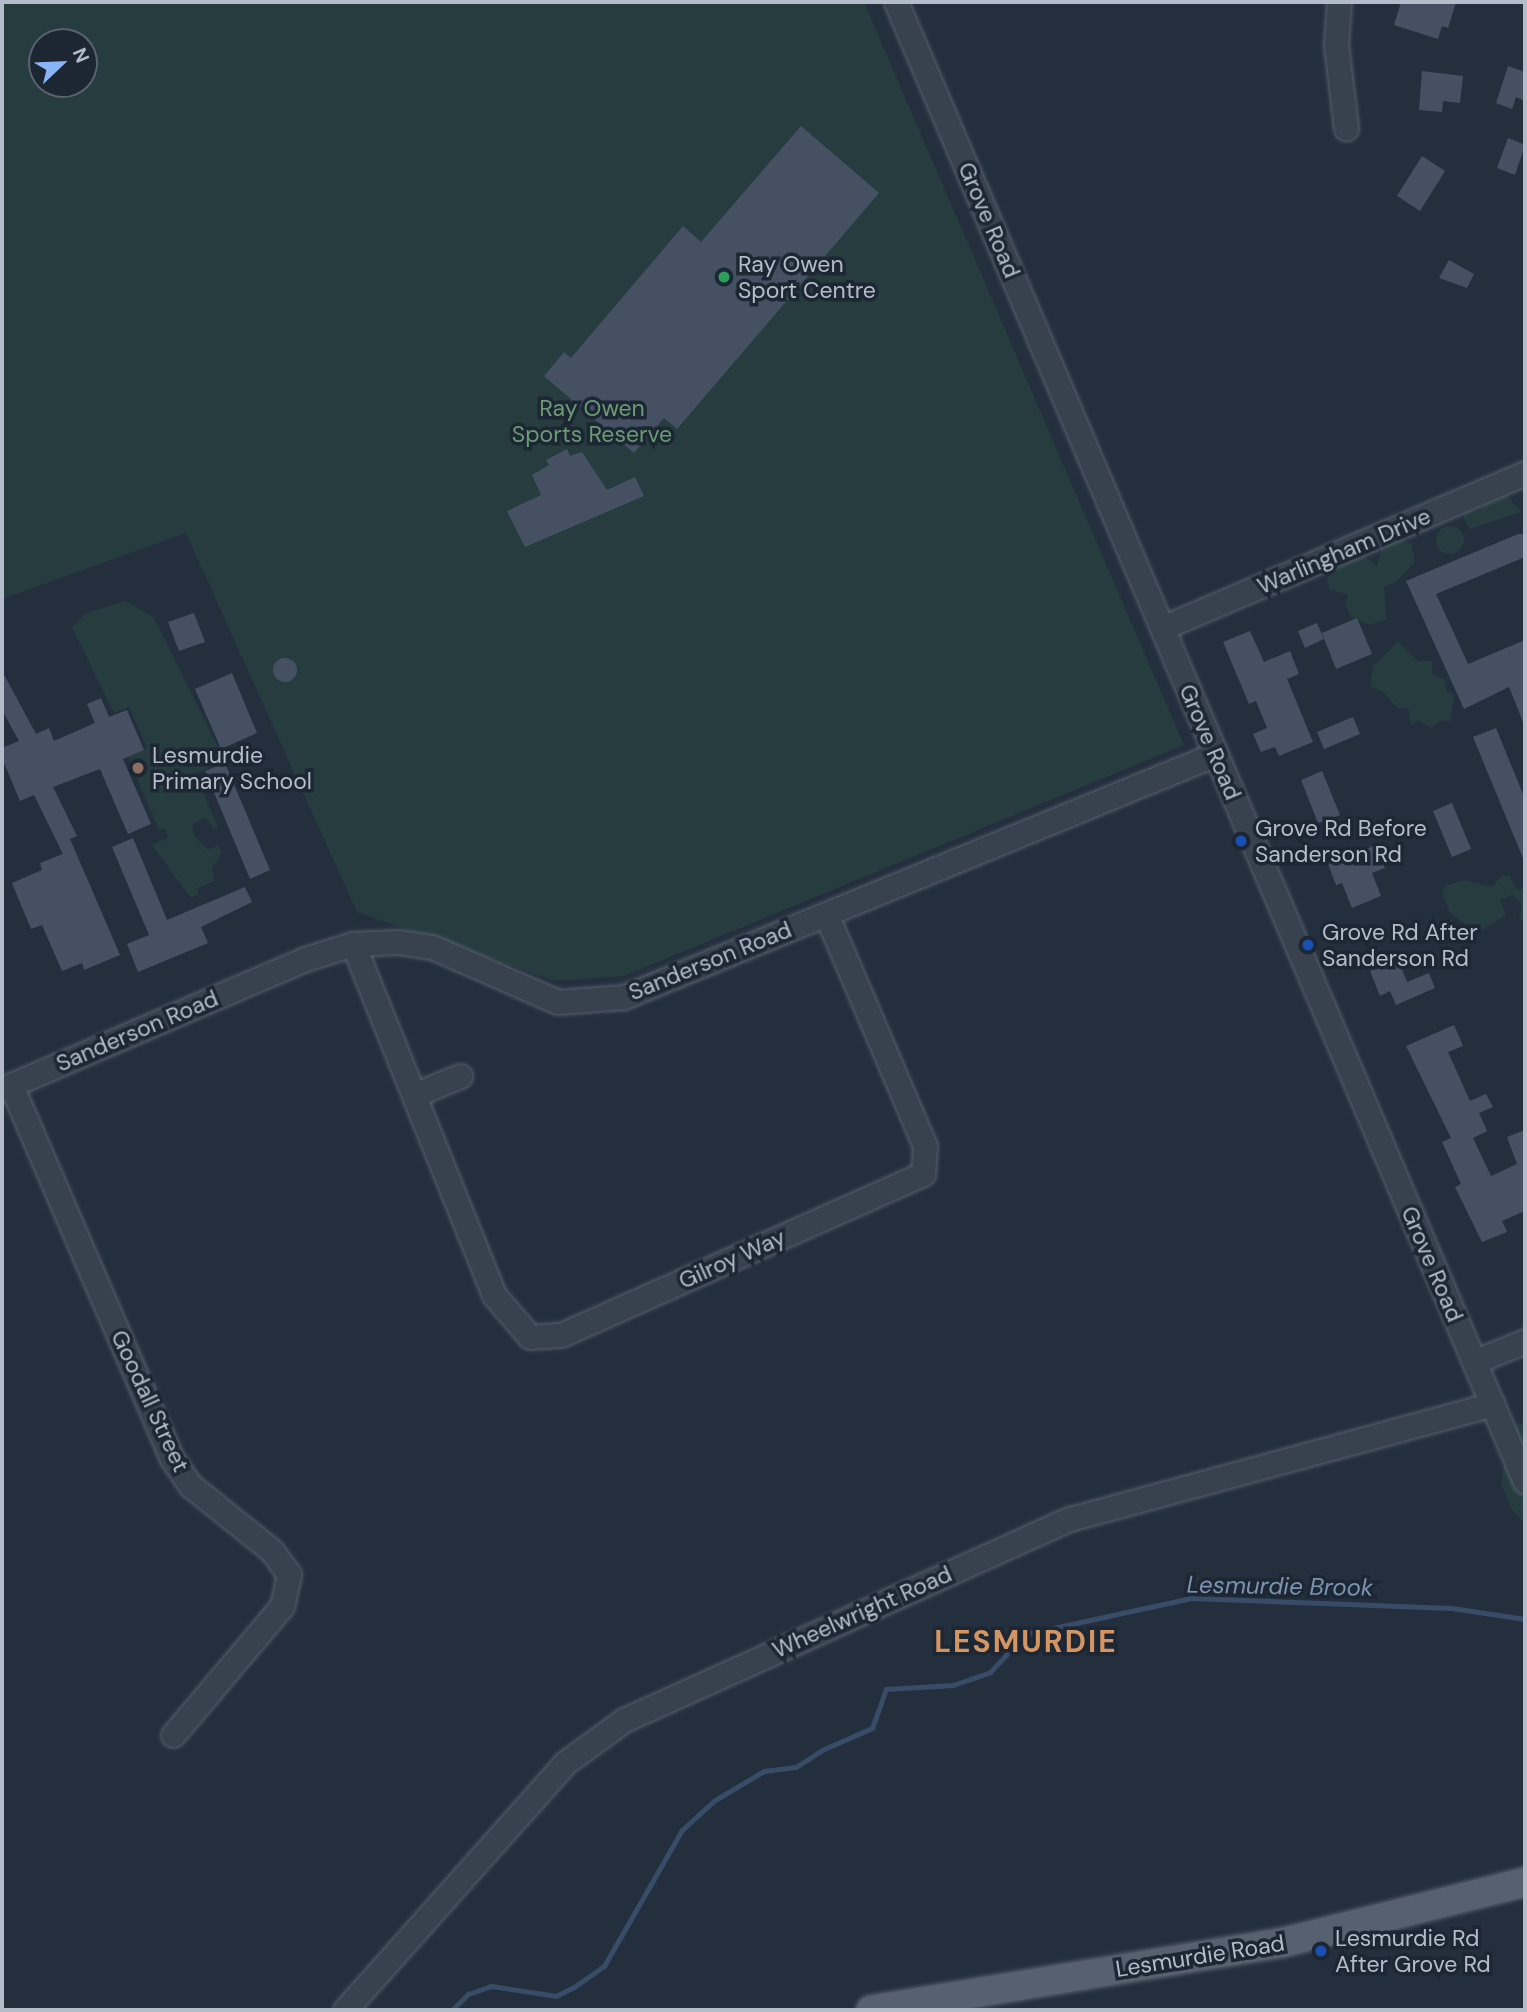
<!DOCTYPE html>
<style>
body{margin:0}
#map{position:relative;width:1527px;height:2012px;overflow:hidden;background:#242f3e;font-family:"DM Sans",sans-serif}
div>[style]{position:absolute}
.green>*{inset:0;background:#263c3f}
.round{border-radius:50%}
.stream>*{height:5px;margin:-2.5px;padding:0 2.5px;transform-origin:2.5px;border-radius:2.5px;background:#394c67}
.building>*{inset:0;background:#455162}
.roads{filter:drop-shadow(0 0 2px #565f6c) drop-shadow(0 0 2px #565f6c)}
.minor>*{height:23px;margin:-11.5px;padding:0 11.5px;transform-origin:11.5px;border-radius:11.5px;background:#38414e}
.major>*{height:28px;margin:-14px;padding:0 14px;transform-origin:14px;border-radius:14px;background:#56606e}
.dots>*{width:19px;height:19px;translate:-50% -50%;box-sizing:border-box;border:4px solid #1d2633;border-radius:50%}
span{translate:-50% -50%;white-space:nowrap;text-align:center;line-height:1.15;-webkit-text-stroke:7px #1d2633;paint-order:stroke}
.street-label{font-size:23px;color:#b4bcc9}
.poi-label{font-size:23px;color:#b4bcc9}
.left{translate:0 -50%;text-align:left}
.park-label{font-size:23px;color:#6b9a76}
.water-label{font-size:24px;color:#7c92b1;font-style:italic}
.district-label{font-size:30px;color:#d59563;font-weight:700;letter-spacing:2px}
.frame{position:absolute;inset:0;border:4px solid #b4bcc9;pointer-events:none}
.north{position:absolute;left:28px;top:28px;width:70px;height:70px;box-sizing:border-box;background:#1d2633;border:2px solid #59626f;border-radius:50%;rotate:67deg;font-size:19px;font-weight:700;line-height:28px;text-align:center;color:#b4bcc9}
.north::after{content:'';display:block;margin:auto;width:24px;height:32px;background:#8ab4f8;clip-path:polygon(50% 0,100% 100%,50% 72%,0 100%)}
</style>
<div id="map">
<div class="green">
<i style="clip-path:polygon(evenodd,2px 2px,864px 2px,1184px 745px,624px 976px,555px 981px,357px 912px,186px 533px,2px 599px,2px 2px,42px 42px,84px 42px,84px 84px,42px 84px,42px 42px)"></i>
<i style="clip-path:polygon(1506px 494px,1521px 512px,1470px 529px,1463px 518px,1465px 509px,1476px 512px,1485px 506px,1485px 499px)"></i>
<i class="round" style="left:1436px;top:526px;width:28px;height:28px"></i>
<i style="clip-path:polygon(1400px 538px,1411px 544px,1415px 562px,1396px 582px,1384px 586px,1386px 620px,1370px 625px,1351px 618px,1345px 603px,1348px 595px,1329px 589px,1327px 578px,1346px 560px,1362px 554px,1377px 566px,1384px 542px)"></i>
<i style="clip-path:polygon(126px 601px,154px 618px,225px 761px,195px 774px,218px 827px,214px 829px,205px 817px,192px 825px,194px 835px,208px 850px,218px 845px,222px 852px,212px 869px,215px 881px,197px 888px,199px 894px,191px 898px,152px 845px,168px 838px,165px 828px,159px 830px,128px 757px,147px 748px,129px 707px,114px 713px,72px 627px,86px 613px)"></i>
<i style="clip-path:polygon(1398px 642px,1418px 661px,1432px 661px,1432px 674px,1445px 680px,1446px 690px,1454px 695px,1450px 722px,1441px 720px,1431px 728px,1418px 720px,1411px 725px,1408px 708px,1398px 708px,1383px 692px,1370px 686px,1373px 666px)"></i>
<i style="clip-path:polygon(1502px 876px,1509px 876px,1518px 890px,1525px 888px,1525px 924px,1519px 917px,1522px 904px,1512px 895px,1500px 900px,1506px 915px,1478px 933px,1450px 913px,1442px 892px,1447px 885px,1464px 880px,1492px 887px)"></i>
<i style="clip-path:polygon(1525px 1422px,1525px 1523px,1512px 1510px,1501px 1483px,1512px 1425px)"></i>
</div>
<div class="stream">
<i style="left:452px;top:2010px;width:23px;rotate:-45deg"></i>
<i style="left:468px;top:1994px;width:24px;rotate:-19deg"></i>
<i style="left:491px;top:1986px;width:66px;rotate:8.7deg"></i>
<i style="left:556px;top:1996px;width:20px;rotate:-27deg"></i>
<i style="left:574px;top:1987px;width:37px;rotate:-35deg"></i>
<i style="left:604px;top:1966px;width:157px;rotate:-60.2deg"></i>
<i style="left:682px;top:1830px;width:45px;rotate:-42.3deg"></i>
<i style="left:715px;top:1800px;width:57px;rotate:-30.6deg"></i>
<i style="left:764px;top:1771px;width:32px;rotate:-7deg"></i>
<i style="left:796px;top:1767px;width:31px;rotate:-33deg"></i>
<i style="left:822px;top:1750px;width:55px;rotate:-23.7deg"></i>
<i style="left:872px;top:1728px;width:41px;rotate:-70.3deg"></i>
<i style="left:886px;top:1689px;width:67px;rotate:-3.4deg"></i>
<i style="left:953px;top:1685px;width:39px;rotate:-19deg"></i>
<i style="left:990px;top:1672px;width:52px;rotate:-46.5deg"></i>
<i style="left:1026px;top:1634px;width:169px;rotate:-12.3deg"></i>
<i style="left:1191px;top:1598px;width:260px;rotate:2.2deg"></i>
<i style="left:1451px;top:1608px;width:75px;rotate:8.5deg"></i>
</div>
<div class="building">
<i style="clip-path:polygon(1401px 2px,1456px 2px,1448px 28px,1442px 26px,1438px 39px,1394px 25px)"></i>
<i style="clip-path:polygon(1508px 66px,1525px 72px,1525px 101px,1516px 97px,1512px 109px,1496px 103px)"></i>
<i style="clip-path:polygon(1422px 71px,1463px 76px,1460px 103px,1443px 101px,1442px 112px,1419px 110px)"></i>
<i style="clip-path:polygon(801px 126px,879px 193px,677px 429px,664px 418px,634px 453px,544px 376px,564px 352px,571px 358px,683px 226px,701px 242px)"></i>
<i style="clip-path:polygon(1508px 138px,1525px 145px,1515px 175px,1497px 168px)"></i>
<i style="clip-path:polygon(1422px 156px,1445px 171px,1420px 211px,1397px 196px)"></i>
<i style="clip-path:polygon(1449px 260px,1474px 274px,1467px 288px,1439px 278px)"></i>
<i style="clip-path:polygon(567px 449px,570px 456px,582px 452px,607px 490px,635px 477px,644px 496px,525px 547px,507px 511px,541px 495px,532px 475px,549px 465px,546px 460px)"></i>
<i style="clip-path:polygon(1518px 534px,1525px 534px,1525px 557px,1436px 594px,1468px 664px,1525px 640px,1525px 727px,1509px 687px,1464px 709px,1406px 581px)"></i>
<i style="clip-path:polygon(194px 613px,205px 642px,179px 651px,168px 622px)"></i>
<i style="clip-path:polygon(1357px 618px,1372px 654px,1336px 669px,1322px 633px)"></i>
<i style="clip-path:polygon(1317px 623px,1324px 639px,1305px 648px,1298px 631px)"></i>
<i style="clip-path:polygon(1250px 631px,1264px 662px,1290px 651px,1299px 674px,1287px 679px,1313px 742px,1279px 756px,1275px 747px,1261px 752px,1253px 734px,1267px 728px,1256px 701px,1249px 704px,1223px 642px)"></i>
<i class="round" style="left:273px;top:658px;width:24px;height:24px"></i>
<i style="clip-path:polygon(2px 671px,36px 734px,49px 728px,54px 741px,95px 723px,87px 704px,101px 698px,109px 717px,127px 710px,144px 750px,123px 759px,151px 824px,128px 834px,100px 769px,53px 787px,77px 836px,70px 839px,120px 955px,84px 970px,82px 963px,62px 971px,42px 925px,31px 929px,12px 883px,42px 870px,40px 863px,63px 854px,34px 795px,20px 801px,2px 758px,2px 748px,19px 741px,2px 710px)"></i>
<i style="clip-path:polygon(232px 673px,257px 733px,221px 749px,195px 689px)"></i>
<i style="clip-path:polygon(1353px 717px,1360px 734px,1324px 749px,1317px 732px)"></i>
<i style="clip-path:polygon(1496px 728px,1525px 799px,1525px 863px,1473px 737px)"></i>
<i style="clip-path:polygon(225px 763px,270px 870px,250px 879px,205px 771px)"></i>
<i style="clip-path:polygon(1322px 771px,1340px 815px,1318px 823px,1301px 780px)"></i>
<i style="clip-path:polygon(1452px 803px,1471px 849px,1452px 857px,1433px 811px)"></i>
<i style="clip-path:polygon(133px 838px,167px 920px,245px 887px,252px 902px,201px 927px,208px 943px,138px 972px,127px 944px,149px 935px,112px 847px)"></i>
<i style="clip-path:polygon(1376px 845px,1385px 868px,1372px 873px,1381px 896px,1352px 908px,1342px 883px,1336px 885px,1328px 864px)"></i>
<i style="clip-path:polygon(1398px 959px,1407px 982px,1429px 973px,1435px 988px,1396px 1005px,1390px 991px,1380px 996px,1370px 971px)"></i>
<i style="clip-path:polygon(1454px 1025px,1463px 1046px,1448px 1052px,1470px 1101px,1486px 1094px,1493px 1107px,1479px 1113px,1487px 1131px,1473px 1138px,1491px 1176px,1517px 1164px,1507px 1137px,1525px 1130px,1525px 1211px,1502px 1221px,1507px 1232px,1482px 1242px,1455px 1187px,1461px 1184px,1442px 1142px,1451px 1138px,1406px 1046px)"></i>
</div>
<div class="roads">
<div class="minor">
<i style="left:896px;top:2px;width:1608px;rotate:66.97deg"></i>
<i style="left:1339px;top:2px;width:43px;rotate:94deg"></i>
<i style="left:1336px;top:45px;width:84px;rotate:83.1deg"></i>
<i style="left:1162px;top:628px;width:395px;rotate:-23.1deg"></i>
<i style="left:353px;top:944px;width:378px;rotate:68.1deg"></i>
<i style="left:494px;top:1295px;width:55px;rotate:49.4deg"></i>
<i style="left:530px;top:1337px;width:31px;rotate:-4deg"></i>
<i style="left:561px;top:1335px;width:396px;rotate:-24deg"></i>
<i style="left:923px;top:1174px;width:28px;rotate:-86deg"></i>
<i style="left:925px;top:1146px;width:252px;rotate:-113.1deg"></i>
<i style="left:11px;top:1085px;width:405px;rotate:66.7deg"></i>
<i style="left:171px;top:1457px;width:34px;rotate:56deg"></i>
<i style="left:190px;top:1485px;width:105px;rotate:38.8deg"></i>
<i style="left:272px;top:1551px;width:29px;rotate:54deg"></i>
<i style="left:289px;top:1574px;width:33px;rotate:102deg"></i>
<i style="left:282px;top:1606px;width:169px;rotate:130.2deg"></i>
<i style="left:2px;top:1089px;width:330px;rotate:-23.2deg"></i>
<i style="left:305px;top:959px;width:50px;rotate:-17.4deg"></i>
<i style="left:353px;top:944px;width:46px;rotate:-2.5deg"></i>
<i style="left:399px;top:942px;width:33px;rotate:9deg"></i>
<i style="left:432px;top:947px;width:137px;rotate:23.6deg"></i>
<i style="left:558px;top:1002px;width:66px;rotate:-4.3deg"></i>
<i style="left:624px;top:997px;width:640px;rotate:-22.32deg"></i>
<i style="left:414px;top:1095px;width:50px;rotate:-22.4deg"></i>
<i style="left:1474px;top:1362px;width:55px;rotate:-22.4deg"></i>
<i style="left:345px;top:2010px;width:331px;rotate:-48.3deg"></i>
<i style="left:565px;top:1763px;width:73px;rotate:-36.1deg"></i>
<i style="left:624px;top:1720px;width:489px;rotate:-24.3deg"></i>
<i style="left:1070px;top:1519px;width:438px;rotate:-15.2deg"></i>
</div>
<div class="major">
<i style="left:871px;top:2010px;width:415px;rotate:-9.3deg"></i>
<i style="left:1281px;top:1943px;width:252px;rotate:-14deg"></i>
</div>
</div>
<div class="dots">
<i style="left:724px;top:277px;background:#2e9e5b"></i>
<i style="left:138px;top:768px;background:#8d6e63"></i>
<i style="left:1241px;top:841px;background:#1a4fb4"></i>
<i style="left:1308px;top:945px;background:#1a4fb4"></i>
<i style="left:1321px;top:1951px;background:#1a4fb4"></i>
</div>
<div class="street-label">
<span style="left:989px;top:220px;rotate:67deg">Grove Road</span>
<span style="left:1344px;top:551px;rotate:-23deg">Warlingham Drive</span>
<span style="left:1210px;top:742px;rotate:67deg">Grove Road</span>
<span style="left:710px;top:961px;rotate:-22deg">Sanderson Road</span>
<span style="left:137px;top:1031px;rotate:-23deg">Sanderson Road</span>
<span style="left:732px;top:1259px;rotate:-24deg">Gilroy Way</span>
<span style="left:1432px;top:1264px;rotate:67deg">Grove Road</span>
<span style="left:150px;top:1401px;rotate:65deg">Goodall Street</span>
<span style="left:862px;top:1612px;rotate:-24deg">Wheelwright Road</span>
<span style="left:1200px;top:1956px;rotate:-9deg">Lesmurdie Road</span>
</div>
<div class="poi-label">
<span class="left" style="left:738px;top:277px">Ray Owen<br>Sport Centre</span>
<span class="left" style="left:152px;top:768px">Lesmurdie<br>Primary School</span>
<span class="left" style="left:1255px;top:841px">Grove Rd Before<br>Sanderson Rd</span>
<span class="left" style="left:1322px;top:945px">Grove Rd After<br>Sanderson Rd</span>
<span class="left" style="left:1335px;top:1951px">Lesmurdie Rd<br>After Grove Rd</span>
</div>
<div class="park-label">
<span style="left:592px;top:421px">Ray Owen<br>Sports Reserve</span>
</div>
<div class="water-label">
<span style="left:1280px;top:1586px;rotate:1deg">Lesmurdie Brook</span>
</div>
<div class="district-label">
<span style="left:1026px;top:1642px">LESMURDIE</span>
</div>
<div class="frame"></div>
<div class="north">N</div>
</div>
